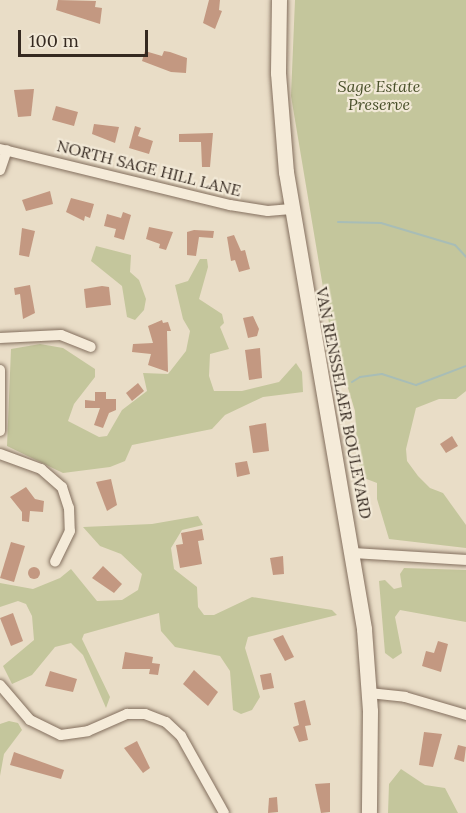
<!DOCTYPE html>
<style>
body{margin:0}
#map{position:relative;width:466px;height:813px;overflow:hidden;background:#e9ddc7;font-family:Lora,serif}
div>[style]{position:absolute}
.green>*{inset:0;background:#c4c69c}
.stream>*{height:2px;margin:-1px;padding:0 1px;transform-origin:1px;border-radius:1px;background:#a8bdb6}
.building>*{inset:0;background:#c39881}
.round{border-radius:50%}
.roads{filter:drop-shadow(0 0 2px #836f5e) drop-shadow(0 0 2px #836f5e)}
.minor>*{height:10px;margin:-5px;padding:0 5px;transform-origin:5px;border-radius:5px;background:#f5ebd9}
.secondary>*{height:15px;margin:-7.5px;padding:0 7.5px;transform-origin:7.5px;border-radius:7.5px;background:#f5ebd9}
span{translate:-50% -50%;white-space:nowrap;text-align:center;line-height:1.15;-webkit-text-stroke:4.5px #f1e8d6;paint-order:stroke}
.park-label{font-size:16px;color:#484f29;font-style:italic}
.street-label{font-size:16px;color:#352920}
.scale{position:absolute;left:18px;top:30px;width:130px;height:27px;box-sizing:border-box;border:3px solid #352920;border-top:0;padding-left:8px;font-size:18px;line-height:21px;white-space:nowrap;color:#352920;-webkit-text-stroke:4px #f1e8d6;paint-order:stroke}
</style>
<div id="map">
<div class="green">
<i style="clip-path:polygon(295px 0,466px 0,466px 391px,456px 399px,439px 399px,416px 408px,406px 449px,407px 461px,418px 476px,430px 488px,443px 493px,466px 525px,466px 548px,389px 539px,377px 499px,377px 483px,364px 478px,358px 462px,355px 411px,344px 375px,338px 377px,291px 96px)"></i>
<i style="clip-path:polygon(96px 246px,131px 255px,130px 272px,139px 280px,146px 299px,144px 310px,135px 320px,127px 317px,122px 286px,91px 261px)"></i>
<i style="clip-path:polygon(200px 259px,207px 259px,208px 267px,199px 299px,222px 314px,224px 323px,220px 327px,229px 349px,210px 354px,209px 376px,214px 391px,242px 391px,279px 382px,296px 363px,302px 372px,303px 392px,263px 397px,225px 415px,212px 429px,132px 445px,125px 461px,110px 467px,63px 473px,7px 446px,11px 349px,40px 344px,63px 348px,95px 369px,95px 377px,74px 404px,68px 421px,99px 437px,107px 436px,122px 410px,147px 391px,143px 373px,168px 374px,186px 351px,190px 331px,183px 319px,175px 285px,188px 281px)"></i>
<i style="clip-path:polygon(198px 516px,203px 525px,182px 530px,171px 548px,174px 569px,197px 587px,198px 607px,204px 615px,214px 615px,252px 597px,332px 610px,337px 615px,248px 637px,245px 648px,260px 697px,252px 710px,241px 714px,233px 710px,230px 671px,220px 656px,175px 647px,161px 631px,159px 613px,84px 634px,82px 639px,110px 697px,106px 708px,83px 655px,71px 643px,55px 647px,32px 675px,12px 684px,3px 666px,34px 640px,32px 616px,26px 604px,18px 601px,0 607px,0 583px,33px 589px,60px 578px,71px 569px,97px 601px,122px 600px,138px 590px,142px 574px,121px 554px,100px 546px,83px 527px,152px 524px)"></i>
<i style="clip-path:polygon(404px 568px,466px 570px,466px 622px,400px 610px,395px 617px,402px 653px,393px 659px,385px 653px,379px 581px,385px 580px,394px 589px,402px 587px,400px 574px)"></i>
<i style="clip-path:polygon(9px 721px,18px 723px,22px 730px,4px 754px,0 776px,0 724px)"></i>
<i style="clip-path:polygon(401px 769px,425px 785px,445px 788px,458px 813px,388px 813px,389px 784px)"></i>
</div>
<div class="stream">
<i style="left:338px;top:222px;width:43px;rotate:1.3deg"></i>
<i style="left:381px;top:223px;width:77px;rotate:16.6deg"></i>
<i style="left:455px;top:245px;width:16px;rotate:47deg"></i>
<i style="left:352px;top:382px;width:9px;rotate:-32deg"></i>
<i style="left:360px;top:377px;width:22px;rotate:-8deg"></i>
<i style="left:382px;top:374px;width:36px;rotate:18deg"></i>
<i style="left:416px;top:385px;width:53px;rotate:-20.8deg"></i>
</div>
<div class="building">
<i style="clip-path:polygon(58px 0,96px 1px,95px 7px,102px 8px,100px 24px,56px 10px)"></i>
<i style="clip-path:polygon(209px 0,220px 0,219px 10px,222px 11px,215px 29px,203px 23px)"></i>
<i style="clip-path:polygon(145px 51px,162px 56px,164px 51px,170px 52px,187px 58px,186px 73px,171px 72px,142px 61px)"></i>
<i style="clip-path:polygon(34px 89px,31px 116px,18px 117px,14px 90px)"></i>
<i style="clip-path:polygon(56px 106px,78px 112px,74px 126px,52px 120px)"></i>
<i style="clip-path:polygon(94px 124px,119px 127px,115px 143px,92px 134px)"></i>
<i style="clip-path:polygon(135px 126px,141px 128px,138px 136px,153px 141px,149px 154px,129px 148px)"></i>
<i style="clip-path:polygon(213px 133px,210px 167px,202px 167px,201px 142px,179px 142px,179px 134px)"></i>
<i style="clip-path:polygon(50px 191px,53px 204px,26px 211px,22px 200px)"></i>
<i style="clip-path:polygon(71px 198px,94px 204px,90px 218px,85px 216px,84px 221px,66px 212px)"></i>
<i style="clip-path:polygon(123px 212px,131px 215px,124px 240px,114px 237px,116px 229px,104px 226px,107px 214px,121px 218px)"></i>
<i style="clip-path:polygon(149px 227px,173px 232px,166px 250px,159px 248px,160px 244px,146px 239px)"></i>
<i style="clip-path:polygon(22px 228px,35px 231px,29px 257px,19px 255px)"></i>
<i style="clip-path:polygon(194px 230px,214px 231px,213px 238px,199px 237px,196px 256px,187px 255px,187px 232px)"></i>
<i style="clip-path:polygon(234px 235px,241px 251px,245px 250px,250px 269px,239px 272px,235px 260px,231px 261px,227px 237px)"></i>
<i style="clip-path:polygon(30px 285px,35px 313px,23px 319px,20px 294px,15px 295px,14px 288px)"></i>
<i style="clip-path:polygon(102px 286px,109px 287px,111px 305px,86px 308px,84px 289px)"></i>
<i style="clip-path:polygon(253px 316px,259px 329px,257px 336px,248px 338px,243px 318px)"></i>
<i style="clip-path:polygon(162px 320px,163px 323px,168px 322px,171px 331px,167px 331px,168px 372px,148px 365px,151px 354px,132px 352px,133px 344px,153px 343px,148px 326px)"></i>
<i style="clip-path:polygon(260px 348px,262px 378px,249px 380px,245px 350px)"></i>
<i style="clip-path:polygon(138px 383px,144px 391px,132px 401px,126px 393px)"></i>
<i style="clip-path:polygon(95px 392px,106px 392px,106px 399px,116px 399px,116px 410px,109px 413px,103px 428px,94px 425px,100px 408px,85px 408px,85px 400px,95px 401px)"></i>
<i style="clip-path:polygon(266px 423px,269px 451px,253px 453px,249px 426px)"></i>
<i style="clip-path:polygon(452px 436px,458px 446px,446px 453px,440px 444px)"></i>
<i style="clip-path:polygon(247px 461px,250px 474px,237px 477px,235px 463px)"></i>
<i style="clip-path:polygon(111px 479px,117px 505px,107px 511px,96px 482px)"></i>
<i style="clip-path:polygon(26px 487px,35px 499px,44px 501px,43px 512px,30px 511px,29px 522px,22px 521px,22px 512px,10px 497px)"></i>
<i style="clip-path:polygon(202px 529px,204px 540px,198px 541px,202px 564px,180px 568px,176px 545px,183px 544px,181px 533px)"></i>
<i style="clip-path:polygon(11px 542px,25px 546px,14px 582px,0 578px)"></i>
<i style="clip-path:polygon(283px 556px,284px 574px,273px 575px,270px 558px)"></i>
<i style="clip-path:polygon(103px 566px,122px 584px,114px 593px,92px 578px)"></i>
<i class="round" style="left:28px;top:567px;width:12px;height:12px"></i>
<i style="clip-path:polygon(13px 613px,23px 641px,11px 646px,0 618px)"></i>
<i style="clip-path:polygon(283px 635px,294px 657px,285px 661px,273px 639px)"></i>
<i style="clip-path:polygon(438px 641px,448px 644px,441px 672px,422px 666px,426px 651px,434px 653px)"></i>
<i style="clip-path:polygon(125px 652px,153px 657px,152px 663px,160px 664px,158px 675px,149px 674px,150px 669px,122px 669px)"></i>
<i style="clip-path:polygon(194px 670px,218px 692px,208px 706px,183px 684px)"></i>
<i style="clip-path:polygon(50px 671px,77px 679px,73px 692px,45px 686px)"></i>
<i style="clip-path:polygon(271px 673px,274px 688px,263px 690px,260px 675px)"></i>
<i style="clip-path:polygon(305px 700px,311px 725px,305px 726px,308px 740px,299px 742px,293px 727px,299px 725px,294px 703px)"></i>
<i style="clip-path:polygon(424px 732px,442px 734px,433px 767px,419px 765px)"></i>
<i style="clip-path:polygon(137px 741px,150px 768px,143px 773px,124px 748px)"></i>
<i style="clip-path:polygon(458px 745px,466px 747px,464px 762px,454px 759px)"></i>
<i style="clip-path:polygon(14px 752px,64px 770px,61px 779px,10px 765px)"></i>
<i style="clip-path:polygon(330px 783px,330px 812px,321px 813px,315px 784px)"></i>
<i style="clip-path:polygon(277px 797px,278px 812px,268px 813px,269px 798px)"></i>
</div>
<div class="roads">
<div class="minor">
<i style="left:0;top:149px;width:237px;rotate:13.7deg"></i>
<i style="left:230px;top:205px;width:38px;rotate:9deg"></i>
<i style="left:268px;top:211px;width:23px;rotate:-5deg"></i>
<i style="left:0;top:170px;width:21px;rotate:-71deg"></i>
<i style="left:0;top:338px;width:61px;rotate:-2.8deg"></i>
<i style="left:61px;top:335px;width:32px;rotate:22deg"></i>
<i style="left:0;top:370px;width:61px;rotate:90deg"></i>
<i style="left:0;top:454px;width:44px;rotate:20.1deg"></i>
<i style="left:41px;top:469px;width:28px;rotate:41deg"></i>
<i style="left:62px;top:487px;width:22px;rotate:72deg"></i>
<i style="left:69px;top:508px;width:23px;rotate:88deg"></i>
<i style="left:70px;top:531px;width:34px;rotate:116deg"></i>
<i style="left:354px;top:553px;width:112px;rotate:3.6deg"></i>
<i style="left:0;top:685px;width:46px;rotate:49.4deg"></i>
<i style="left:30px;top:720px;width:34px;rotate:26deg"></i>
<i style="left:61px;top:735px;width:27px;rotate:-8deg"></i>
<i style="left:88px;top:731px;width:43px;rotate:-23.6deg"></i>
<i style="left:127px;top:714px;width:18px"></i>
<i style="left:145px;top:714px;width:22px;rotate:21deg"></i>
<i style="left:166px;top:722px;width:21px;rotate:43deg"></i>
<i style="left:181px;top:736px;width:88px;rotate:60.8deg"></i>
<i style="left:369px;top:693px;width:36px;rotate:6deg"></i>
<i style="left:405px;top:697px;width:64px;rotate:16.4deg"></i>
</div>
<div class="secondary">
<i style="left:279px;top:0;width:73px;rotate:90.8deg"></i>
<i style="left:278px;top:73px;width:99px;rotate:85.4deg"></i>
<i style="left:286px;top:172px;width:464px;rotate:80.3deg"></i>
<i style="left:364px;top:629px;width:82px;rotate:85.8deg"></i>
<i style="left:370px;top:711px;width:102px;rotate:90.6deg"></i>
</div>
</div>
<div class="park-label">
<span style="left:379px;top:95px">Sage Estate<br>Preserve</span>
</div>
<div class="street-label">
<span style="left:149px;top:168px;rotate:14deg">NORTH SAGE HILL LANE</span>
<span style="left:344px;top:403px;rotate:79deg">VAN RENSSELAER BOULEVARD</span>
</div>
<div class="scale">100 m</div>
</div>
